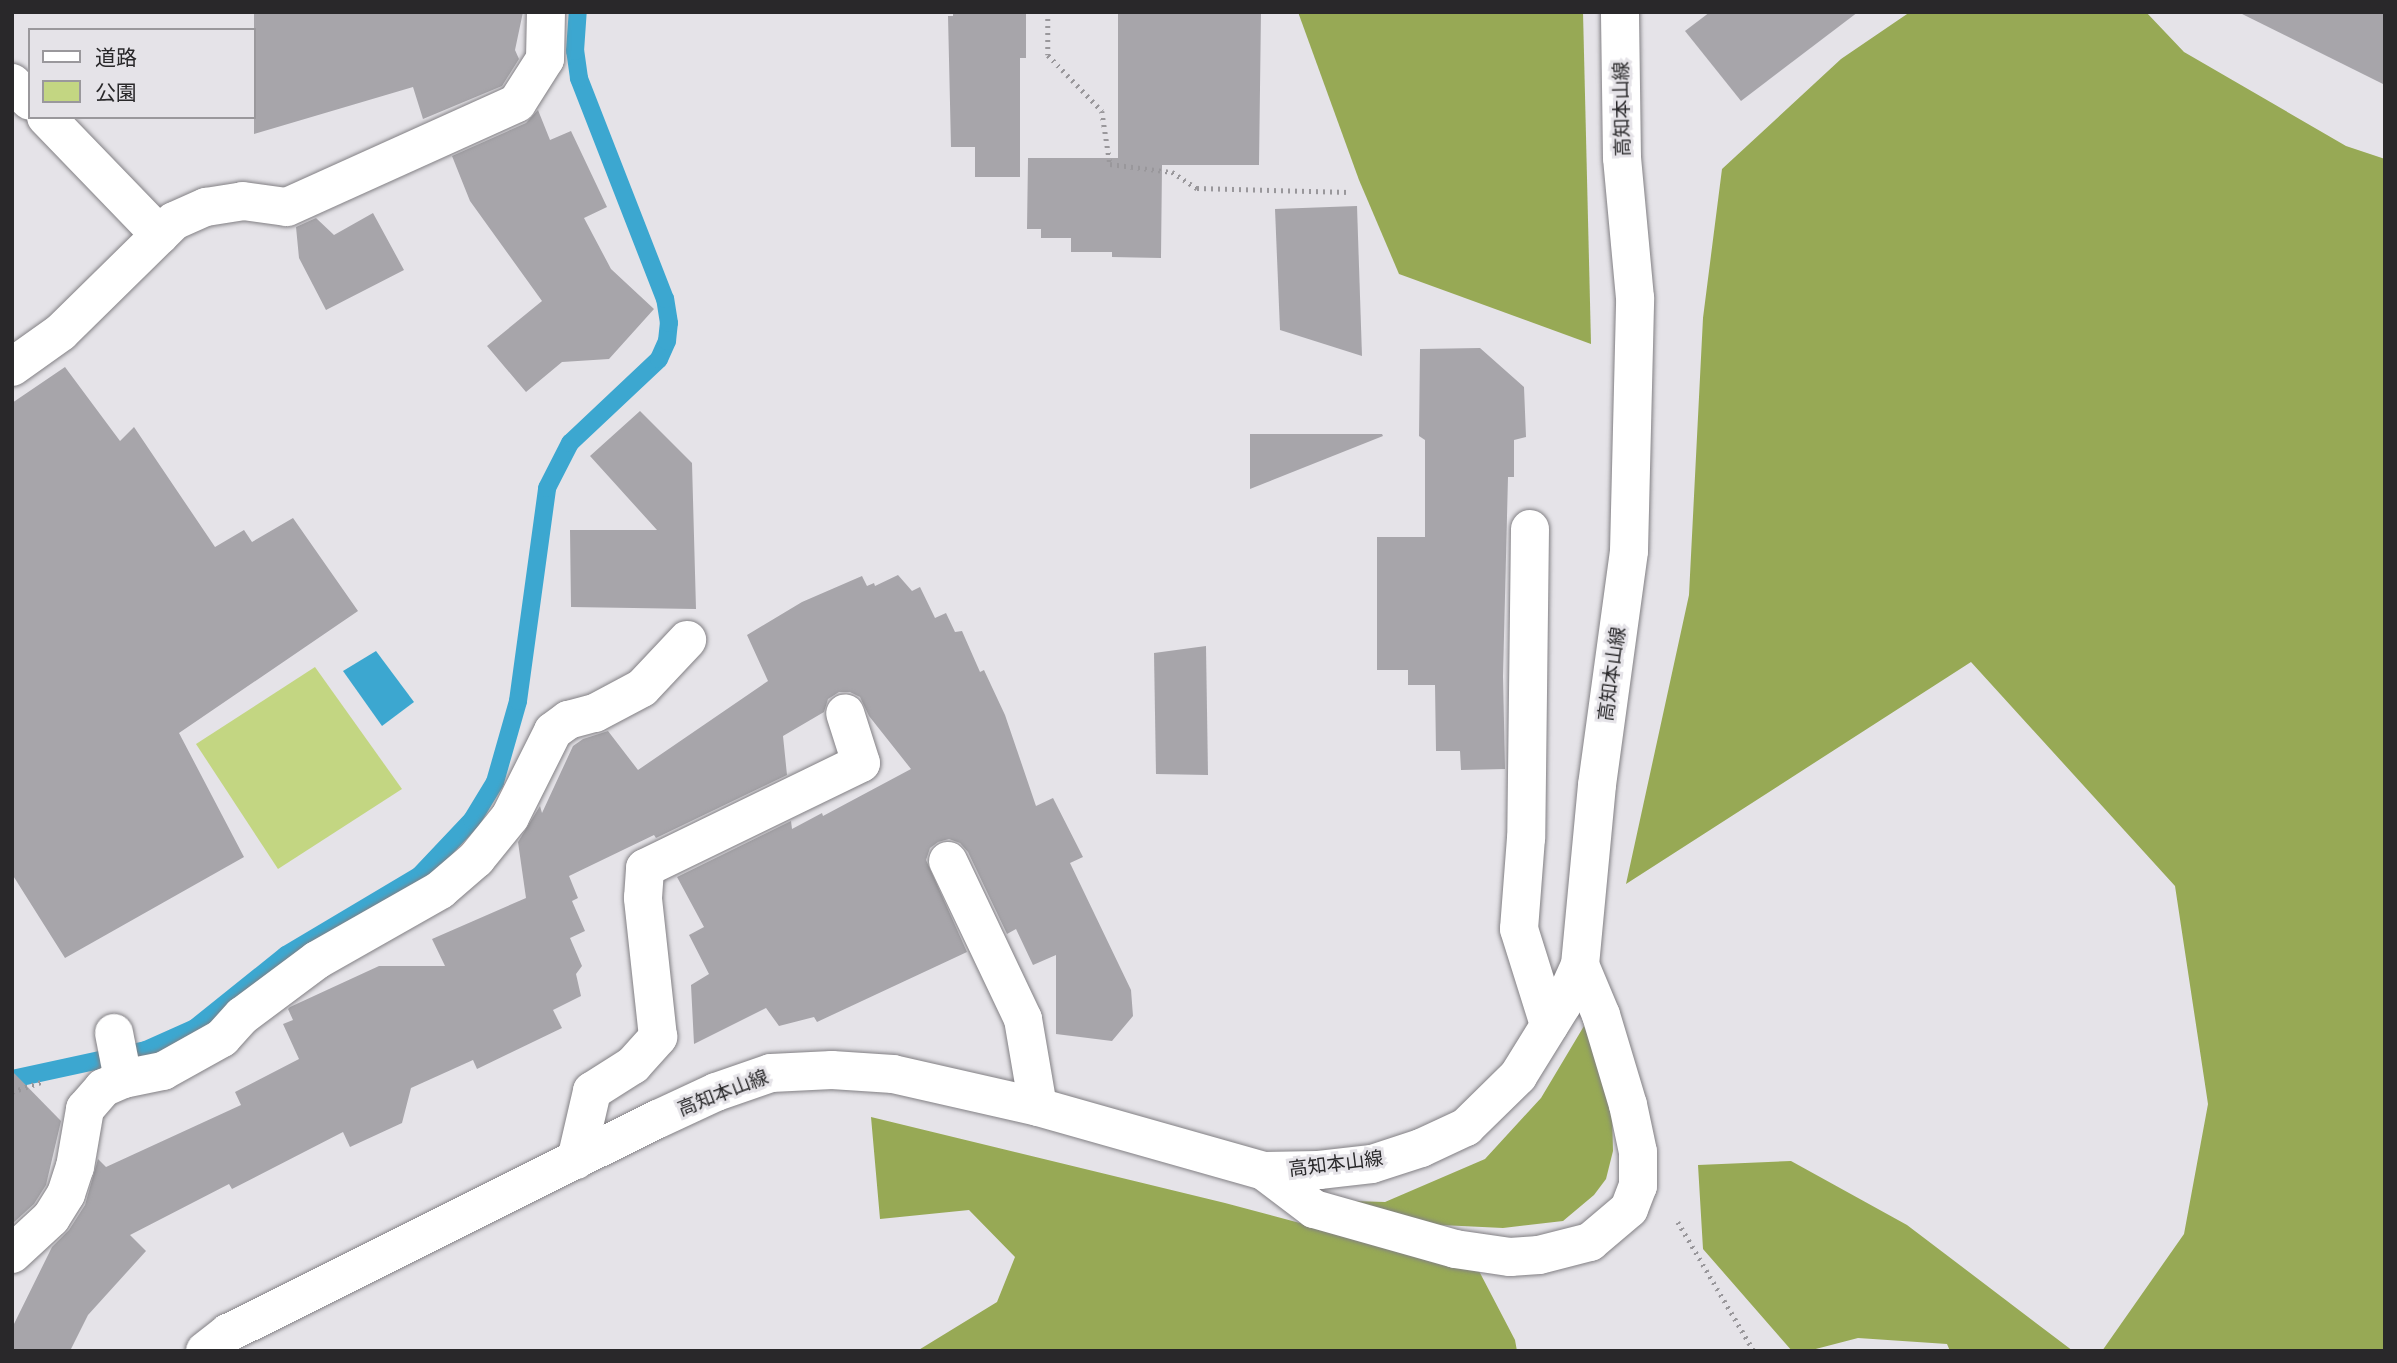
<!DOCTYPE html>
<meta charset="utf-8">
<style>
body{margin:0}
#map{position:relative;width:2397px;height:1363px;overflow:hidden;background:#e5e3e8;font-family:Poppins,"Noto Sans JP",sans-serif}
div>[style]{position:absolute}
.green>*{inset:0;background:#c3d682}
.forest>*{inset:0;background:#97a955}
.water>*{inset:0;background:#3ca7d0}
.stream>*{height:18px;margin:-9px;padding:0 9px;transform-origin:9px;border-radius:9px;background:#3ca7d0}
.building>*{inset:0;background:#a7a5aa}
.path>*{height:4.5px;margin-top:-2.25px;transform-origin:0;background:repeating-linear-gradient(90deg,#99979b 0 2px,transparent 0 7px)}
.roads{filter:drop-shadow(0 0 2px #828084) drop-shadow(0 0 2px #828084)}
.minor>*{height:38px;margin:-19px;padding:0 19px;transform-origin:19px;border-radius:19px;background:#fff}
.major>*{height:38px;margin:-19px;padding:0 19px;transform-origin:19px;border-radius:19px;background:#fff}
span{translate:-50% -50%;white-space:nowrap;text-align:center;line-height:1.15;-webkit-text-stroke:6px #e5e3e8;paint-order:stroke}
.street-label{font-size:19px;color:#29282a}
.frame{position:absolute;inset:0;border:14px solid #29282a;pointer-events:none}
.legend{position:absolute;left:28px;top:28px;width:228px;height:91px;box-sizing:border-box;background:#e5e3e8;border:2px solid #9a989c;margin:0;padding:9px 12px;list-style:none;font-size:21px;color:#29282a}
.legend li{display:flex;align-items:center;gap:14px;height:35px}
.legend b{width:35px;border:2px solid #9a989c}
</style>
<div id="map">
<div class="green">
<i style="clip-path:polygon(315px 667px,402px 789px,278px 869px,196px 744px)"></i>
</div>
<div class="forest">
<i style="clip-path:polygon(1298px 12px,1583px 12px,1591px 344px,1399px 274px,1359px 180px)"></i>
<i style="clip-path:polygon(1910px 12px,2146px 12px,2184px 52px,2346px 146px,2385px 159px,2385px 1351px,2102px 1351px,2184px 1234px,2208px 1104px,2175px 886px,1971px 662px,1626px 884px,1689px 595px,1703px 318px,1722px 169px,1841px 59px)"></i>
<i style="clip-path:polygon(1584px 1026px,1602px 1071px,1612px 1111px,1613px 1151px,1606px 1179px,1594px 1195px,1563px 1221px,1503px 1228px,1420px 1224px,1351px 1201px,1385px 1202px,1485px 1159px,1541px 1098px)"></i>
<i style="clip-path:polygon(871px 1117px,1225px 1203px,1479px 1271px,1515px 1340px,1517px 1351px,917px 1351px,997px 1302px,1015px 1257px,969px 1210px,880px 1219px)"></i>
<i style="clip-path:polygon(1791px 1161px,1907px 1225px,2073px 1351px,1950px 1351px,1947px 1344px,1858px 1338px,1808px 1351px,1792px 1351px,1703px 1249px,1698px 1165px)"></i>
</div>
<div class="water">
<i style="clip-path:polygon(376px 651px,414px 702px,382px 726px,343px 671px)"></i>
</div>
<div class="stream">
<i style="left:12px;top:1079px;width:137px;rotate:-12.2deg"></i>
<i style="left:146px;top:1050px;width:54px;rotate:-24.2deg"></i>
<i style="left:195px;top:1028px;width:117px;rotate:-38.7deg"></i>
<i style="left:286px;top:955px;width:156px;rotate:-30.8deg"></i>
<i style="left:420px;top:875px;width:76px;rotate:-46.6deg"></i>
<i style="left:472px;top:820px;width:44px;rotate:-58.8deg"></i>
<i style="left:495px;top:782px;width:84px;rotate:-74.1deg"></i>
<i style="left:518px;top:701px;width:215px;rotate:-82.2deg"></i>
<i style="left:547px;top:488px;width:51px;rotate:-62.9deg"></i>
<i style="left:570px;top:443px;width:122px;rotate:-43.3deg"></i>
<i style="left:659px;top:359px;width:20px;rotate:-66deg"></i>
<i style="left:667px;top:341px;width:18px;rotate:-84deg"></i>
<i style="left:669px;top:323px;width:24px;rotate:-99deg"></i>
<i style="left:665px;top:299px;width:237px;rotate:-111.3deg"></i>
<i style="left:579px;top:78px;width:27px;rotate:-98deg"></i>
<i style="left:575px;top:51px;width:39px;rotate:-86deg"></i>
</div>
<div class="building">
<i style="clip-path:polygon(254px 12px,523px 12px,515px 50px,519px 59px,502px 86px,423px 119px,413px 87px,254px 134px)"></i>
<i style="clip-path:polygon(953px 12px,1026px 12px,1026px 58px,1020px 58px,1020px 177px,975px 177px,975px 147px,951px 147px,948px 16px,953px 16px)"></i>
<i style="clip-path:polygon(1118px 12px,1261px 12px,1259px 165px,1162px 165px,1161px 258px,1112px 257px,1112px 252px,1071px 252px,1071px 238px,1041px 238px,1041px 229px,1027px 229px,1028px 158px,1118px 158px)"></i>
<i style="clip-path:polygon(1710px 12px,1858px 12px,1741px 101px,1685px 31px)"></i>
<i style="clip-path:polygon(2238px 12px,2385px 12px,2385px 85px)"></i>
<i style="clip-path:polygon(538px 110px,550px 140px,571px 131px,607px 207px,584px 218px,611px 269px,654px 309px,609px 359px,562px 362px,526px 392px,487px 346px,542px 301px,470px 201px,452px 156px,526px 123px)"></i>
<i style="clip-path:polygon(1357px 206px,1362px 356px,1280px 330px,1275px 209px)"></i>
<i style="clip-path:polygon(373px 213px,404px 270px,326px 310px,299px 258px,296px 227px,316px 218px,334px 235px)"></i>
<i style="clip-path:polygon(1480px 348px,1524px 387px,1526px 437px,1514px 440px,1514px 477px,1508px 477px,1503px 676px,1505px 769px,1461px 770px,1460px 751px,1436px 751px,1435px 685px,1408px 685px,1408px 670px,1377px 670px,1377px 537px,1425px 537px,1425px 440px,1419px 436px,1420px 349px)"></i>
<i style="clip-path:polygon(65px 367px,120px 441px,134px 427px,215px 547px,244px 530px,252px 542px,293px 518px,358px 611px,179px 733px,244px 857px,65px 958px,12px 874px,12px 403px)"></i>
<i style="clip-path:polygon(640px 411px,692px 463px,696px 609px,571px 607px,570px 530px,657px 530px,590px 456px)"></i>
<i style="clip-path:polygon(1250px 434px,1382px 434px,1383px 436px,1250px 489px)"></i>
<i style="clip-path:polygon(898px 575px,912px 591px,920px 587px,935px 618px,946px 613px,955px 632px,962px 631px,980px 672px,984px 670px,1005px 715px,1036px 806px,1053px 798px,1083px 857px,1070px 863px,1131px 990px,1133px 1016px,1112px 1041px,1056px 1034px,1056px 955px,1033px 965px,1016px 929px,1007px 934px,968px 852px,960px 843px,949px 839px,938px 842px,930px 848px,926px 860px,967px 952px,817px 1022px,814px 1017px,779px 1026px,766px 1008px,694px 1044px,691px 985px,709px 974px,689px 935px,704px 927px,677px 877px,791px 821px,792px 829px,822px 813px,823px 816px,911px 769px,869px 716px,860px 697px,850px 692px,839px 692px,828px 699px,824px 712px,783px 736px,787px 775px,656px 838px,654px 835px,569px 876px,578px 898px,572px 901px,585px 931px,570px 938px,582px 966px,576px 974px,581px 996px,553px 1010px,562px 1028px,477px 1069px,473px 1060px,411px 1088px,402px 1123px,350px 1147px,343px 1132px,232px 1189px,229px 1184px,130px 1235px,146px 1251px,88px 1315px,70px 1351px,12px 1351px,12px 1328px,52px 1247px,69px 1230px,85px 1205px,98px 1159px,106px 1167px,241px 1105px,235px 1092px,299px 1059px,283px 1024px,293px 1020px,288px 1009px,290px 1007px,379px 966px,445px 966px,432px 939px,526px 898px,518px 842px,540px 806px,542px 813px,573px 746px,583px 739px,608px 731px,638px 770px,768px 681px,747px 635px,802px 602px,862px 576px,867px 586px,874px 583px,875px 586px)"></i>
<i style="clip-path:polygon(1206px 646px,1208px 775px,1156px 774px,1154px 653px)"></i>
<i style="clip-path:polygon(12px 1071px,61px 1121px,46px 1185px,34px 1204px,12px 1224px)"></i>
</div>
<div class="path">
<i style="left:1048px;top:12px;width:43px;rotate:90deg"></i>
<i style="left:1048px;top:55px;width:78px;rotate:46deg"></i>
<i style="left:1102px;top:111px;width:54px;rotate:81.4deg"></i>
<i style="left:1110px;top:164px;width:63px;rotate:7.4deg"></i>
<i style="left:1172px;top:172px;width:30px;rotate:33deg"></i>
<i style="left:1197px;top:188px;width:153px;rotate:1.5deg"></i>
<i style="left:12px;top:1092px;width:31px;rotate:-19deg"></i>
<i style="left:1678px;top:1222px;width:150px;rotate:59.5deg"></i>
</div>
<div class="roads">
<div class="minor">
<i style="left:12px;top:83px;width:25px;rotate:45deg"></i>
<i style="left:46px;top:117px;width:164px;rotate:46deg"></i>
<i style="left:12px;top:367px;width:60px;rotate:-35.5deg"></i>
<i style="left:61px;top:332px;width:158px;rotate:-44.5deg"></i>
<i style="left:174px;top:221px;width:35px;rotate:-24deg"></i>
<i style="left:206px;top:207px;width:37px;rotate:-9deg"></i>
<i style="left:243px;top:201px;width:44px;rotate:7.8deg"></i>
<i style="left:287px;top:207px;width:252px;rotate:-24.3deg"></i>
<i style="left:517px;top:103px;width:52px;rotate:-57.5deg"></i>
<i style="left:545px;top:59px;width:47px;rotate:-88.8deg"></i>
<i style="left:1530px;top:529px;width:309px;rotate:90.7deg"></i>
<i style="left:1526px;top:838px;width:91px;rotate:94.4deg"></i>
<i style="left:1519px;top:929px;width:101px;rotate:72.6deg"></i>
<i style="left:948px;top:861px;width:175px;rotate:64.6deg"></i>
<i style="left:1023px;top:1019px;width:89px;rotate:80.3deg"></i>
<i style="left:114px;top:1033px;width:47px;rotate:78.9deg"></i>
<i style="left:576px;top:1160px;width:71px;rotate:-76.9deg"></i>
<i style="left:592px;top:1091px;width:49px;rotate:-32.4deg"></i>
<i style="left:633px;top:1065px;width:38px;rotate:-48deg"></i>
<i style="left:658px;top:1037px;width:140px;rotate:-96.2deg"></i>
<i style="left:643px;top:898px;width:30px;rotate:-86deg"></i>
<i style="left:645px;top:868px;width:240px;rotate:-25.9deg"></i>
<i style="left:861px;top:763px;width:52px;rotate:-107.7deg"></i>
<i style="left:1264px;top:1171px;width:63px;rotate:37.2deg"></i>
<i style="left:1314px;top:1209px;width:147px;rotate:15.8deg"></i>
<i style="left:1455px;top:1249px;width:56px;rotate:8.3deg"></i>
<i style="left:1510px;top:1257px;width:29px;rotate:-4deg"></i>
<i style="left:1539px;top:1255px;width:53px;rotate:-14.3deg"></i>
<i style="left:1590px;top:1242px;width:51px;rotate:-40.2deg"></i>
<i style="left:1629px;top:1209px;width:25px;rotate:-69deg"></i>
<i style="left:1638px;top:1186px;width:34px;rotate:-90deg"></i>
<i style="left:1638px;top:1152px;width:48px;rotate:-102deg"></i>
<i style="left:1628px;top:1105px;width:94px;rotate:-106.7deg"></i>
<i style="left:1601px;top:1015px;width:54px;rotate:-112.8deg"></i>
<i style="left:12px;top:1254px;width:53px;rotate:-42.7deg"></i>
<i style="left:51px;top:1218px;width:28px;rotate:-58deg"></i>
<i style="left:66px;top:1194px;width:28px;rotate:-72deg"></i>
<i style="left:75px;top:1167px;width:59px;rotate:-80.2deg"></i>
<i style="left:85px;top:1109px;width:28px;rotate:-49deg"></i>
<i style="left:103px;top:1088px;width:22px;rotate:-24deg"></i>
<i style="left:123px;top:1079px;width:41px;rotate:-11.3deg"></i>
<i style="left:163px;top:1071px;width:68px;rotate:-29.2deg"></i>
<i style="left:222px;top:1038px;width:30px;rotate:-48deg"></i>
<i style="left:242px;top:1016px;width:94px;rotate:-36.7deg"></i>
<i style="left:317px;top:960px;width:142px;rotate:-29.6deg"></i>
<i style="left:440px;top:890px;width:48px;rotate:-40.7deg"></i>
<i style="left:476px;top:859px;width:54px;rotate:-51deg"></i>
<i style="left:510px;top:817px;width:96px;rotate:-63.4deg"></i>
<i style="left:553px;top:731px;width:19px;rotate:-36deg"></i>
<i style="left:568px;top:720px;width:28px;rotate:-15deg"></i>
<i style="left:595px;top:713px;width:53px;rotate:-28deg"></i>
<i style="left:642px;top:688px;width:66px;rotate:-46.8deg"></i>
</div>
<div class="major">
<i style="left:205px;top:1351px;width:29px;rotate:-38deg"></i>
<i style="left:228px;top:1333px;width:480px;rotate:-26.5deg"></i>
<i style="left:658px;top:1119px;width:64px;rotate:-25deg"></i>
<i style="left:716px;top:1092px;width:58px;rotate:-19.1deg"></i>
<i style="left:771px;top:1073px;width:61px;rotate:-2.8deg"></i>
<i style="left:832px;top:1070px;width:61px;rotate:3.8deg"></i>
<i style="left:893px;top:1074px;width:149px;rotate:12.8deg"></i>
<i style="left:1038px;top:1107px;width:235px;rotate:15.8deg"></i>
<i style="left:1264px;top:1171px;width:55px;rotate:-1deg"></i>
<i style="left:1319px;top:1170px;width:53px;rotate:-6.5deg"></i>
<i style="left:1372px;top:1164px;width:52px;rotate:-18.1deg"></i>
<i style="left:1421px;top:1148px;width:50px;rotate:-25deg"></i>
<i style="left:1466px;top:1127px;width:73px;rotate:-44.4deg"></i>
<i style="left:1518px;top:1076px;width:84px;rotate:-58.2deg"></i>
<i style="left:1562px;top:1005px;width:44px;rotate:-65.8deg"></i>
<i style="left:1580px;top:965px;width:181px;rotate:-84.6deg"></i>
<i style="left:1597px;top:785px;width:236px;rotate:-82.2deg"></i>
<i style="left:1629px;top:551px;width:253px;rotate:-88.6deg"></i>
<i style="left:1635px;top:298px;width:141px;rotate:-95.3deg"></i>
<i style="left:1622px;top:158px;width:146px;rotate:-90.8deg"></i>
</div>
</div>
<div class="street-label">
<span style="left:1622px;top:109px;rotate:-91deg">高知本山線</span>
<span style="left:1612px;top:674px;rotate:-82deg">高知本山線</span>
<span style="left:723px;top:1093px;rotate:-21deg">高知本山線</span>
<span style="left:1336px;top:1164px;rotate:-7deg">高知本山線</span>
</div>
<div class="frame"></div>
<ul class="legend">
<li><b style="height:9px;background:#fff"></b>道路</li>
<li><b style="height:19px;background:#c3d682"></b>公園</li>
</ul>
</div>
